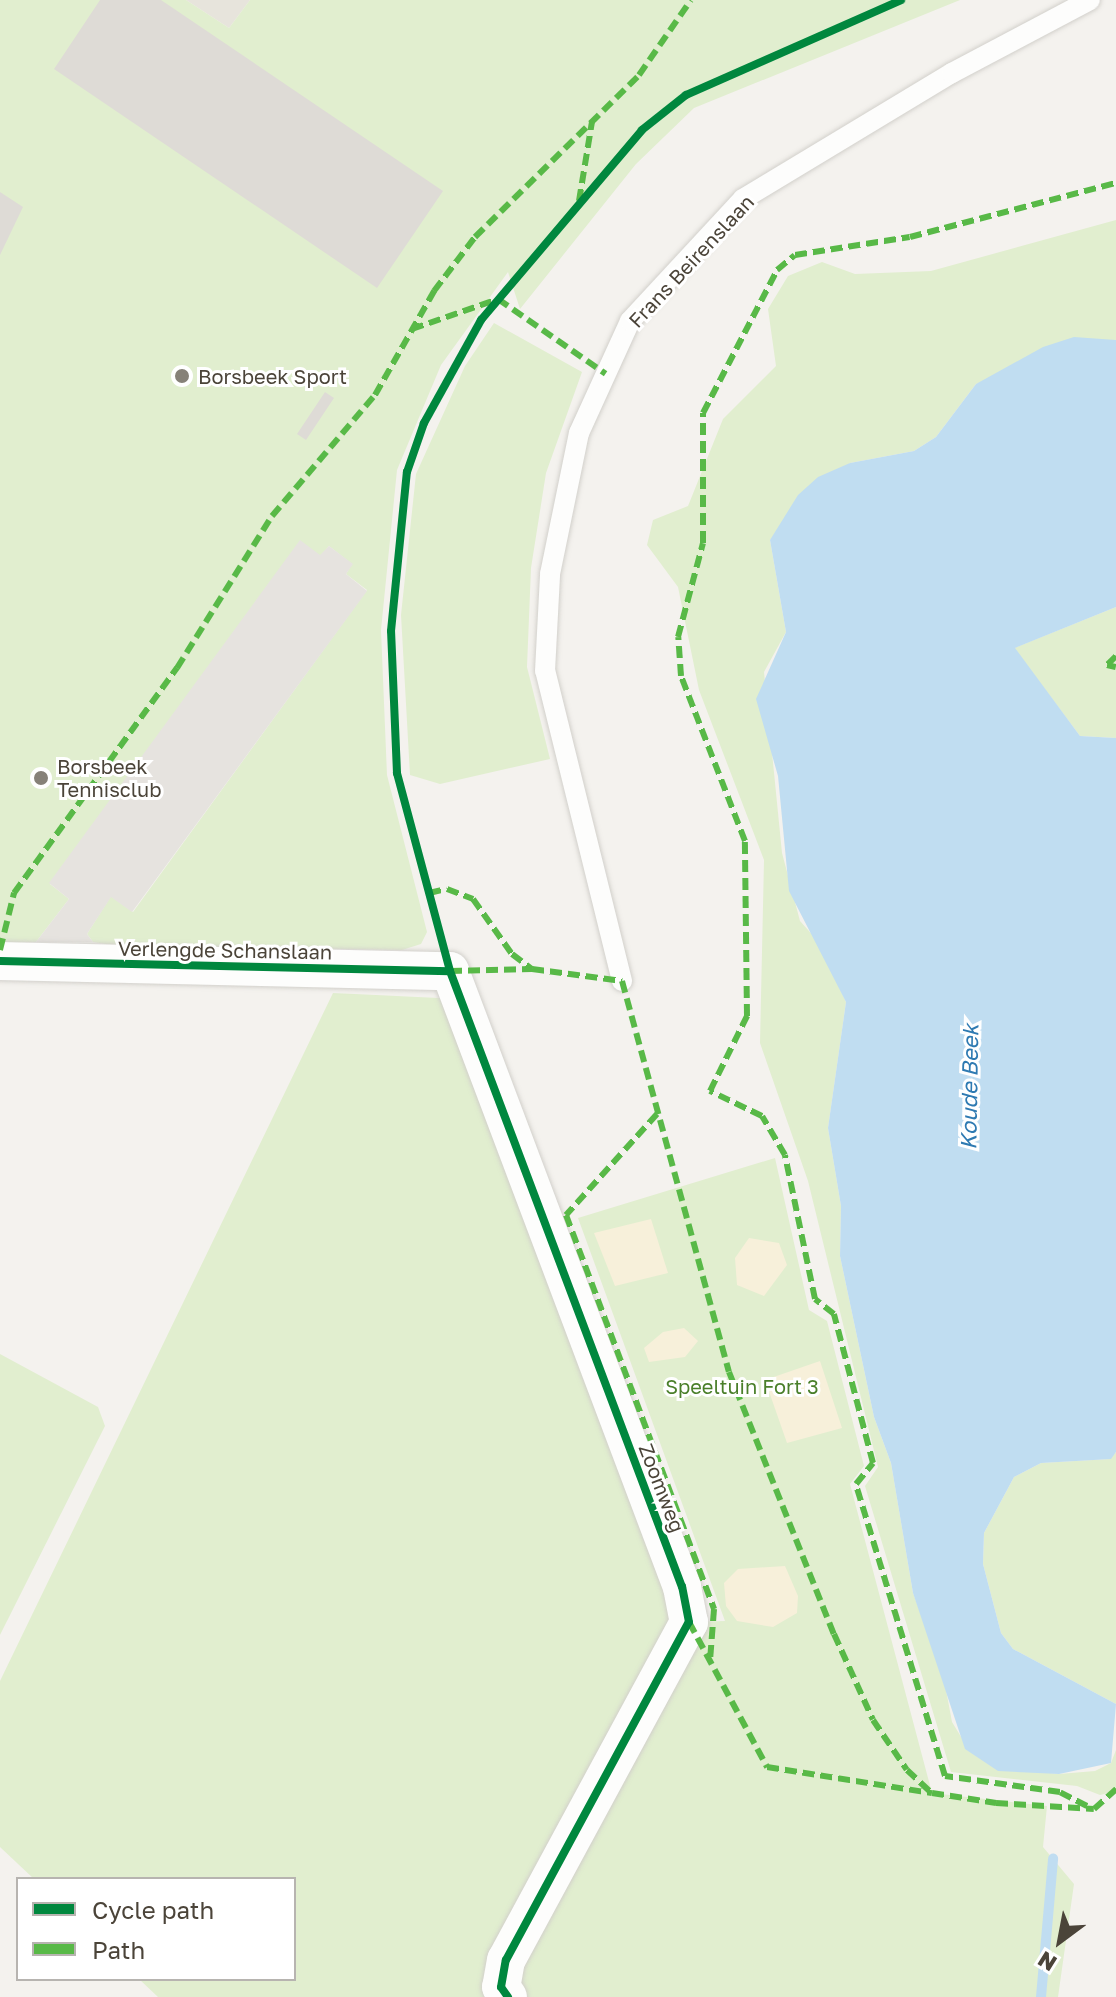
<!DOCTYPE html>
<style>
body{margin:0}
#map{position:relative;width:1116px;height:1997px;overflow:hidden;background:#f4f2ee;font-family:"Golos Text",sans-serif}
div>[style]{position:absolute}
.residential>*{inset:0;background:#e7e4dc}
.green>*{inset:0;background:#e1eecf}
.sand>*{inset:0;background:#f7f0da}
.parking>*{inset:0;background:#e6e3df}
.water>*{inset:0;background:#c0ddf1}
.stream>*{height:10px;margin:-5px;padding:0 5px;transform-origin:5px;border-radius:5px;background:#c0ddf1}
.building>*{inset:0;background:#dedbd6}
.roads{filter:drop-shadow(0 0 2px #d2d0cb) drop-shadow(0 0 2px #d2d0cb)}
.lane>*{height:20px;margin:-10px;padding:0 10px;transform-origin:10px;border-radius:10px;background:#fdfdfc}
.street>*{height:38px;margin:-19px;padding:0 19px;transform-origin:19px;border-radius:19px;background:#fdfdfc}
.quiet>*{height:6px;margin-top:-3px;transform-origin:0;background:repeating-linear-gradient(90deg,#58b947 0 12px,transparent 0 18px)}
.cycleway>*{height:8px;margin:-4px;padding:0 4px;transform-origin:4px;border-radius:4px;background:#00873e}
.dots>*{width:22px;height:22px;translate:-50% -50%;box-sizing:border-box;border:4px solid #fff;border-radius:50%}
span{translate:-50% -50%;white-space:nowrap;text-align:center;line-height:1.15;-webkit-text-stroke:6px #fff;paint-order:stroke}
.street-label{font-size:20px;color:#4b4439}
.poi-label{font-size:20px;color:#4b4439}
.left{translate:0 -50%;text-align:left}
.park-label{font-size:20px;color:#4a7f2a}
.water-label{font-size:22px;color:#2e7ab2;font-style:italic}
.legend{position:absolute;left:16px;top:1877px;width:280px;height:104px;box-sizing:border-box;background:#fff;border:2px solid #b7b4b0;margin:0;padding:10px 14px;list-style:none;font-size:24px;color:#4b4439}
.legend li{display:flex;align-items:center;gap:16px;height:40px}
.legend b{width:40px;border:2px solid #b7b4b0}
.north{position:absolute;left:1020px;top:1901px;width:80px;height:80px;-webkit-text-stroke:6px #fff;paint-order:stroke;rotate:212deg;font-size:22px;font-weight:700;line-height:32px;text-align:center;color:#4b4439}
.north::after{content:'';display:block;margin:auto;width:28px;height:36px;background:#4b4439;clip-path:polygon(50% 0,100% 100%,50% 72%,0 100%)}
</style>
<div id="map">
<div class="residential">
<i style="clip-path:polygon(186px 0,250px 0,229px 28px)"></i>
</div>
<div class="green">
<i style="clip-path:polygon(0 0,186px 0,229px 28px,250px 0,960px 0,694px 108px,636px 164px,520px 309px,508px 272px,441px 365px,397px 470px,381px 630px,387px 775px,427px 932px,421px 944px,402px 950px,112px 945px,93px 942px,87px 934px,111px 896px,133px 912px,367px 590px,346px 574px,352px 564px,329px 546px,50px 884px,69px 899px,36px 942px,0 944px)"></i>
<i style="clip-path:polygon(1116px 220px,1116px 340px,976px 384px,936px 437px,914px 451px,850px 463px,770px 540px,786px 632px,764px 672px,782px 853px,800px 921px,817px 940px,846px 1002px,828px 1128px,841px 1206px,840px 1256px,874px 1417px,891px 1463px,913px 1593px,943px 1674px,952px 1722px,963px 1740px,1032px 1771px,1059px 1774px,1095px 1771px,1111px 1763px,1116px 1750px,1116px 1791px,1100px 1795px,1077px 1786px,951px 1772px,865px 1486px,878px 1467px,808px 1181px,760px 1043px,764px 860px,699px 690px,678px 587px,647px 545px,653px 520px,688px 506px,723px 419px,776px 366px,768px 309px,788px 276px,822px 262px,855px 274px,931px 271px)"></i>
<i style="clip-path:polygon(494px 323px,582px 372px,546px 473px,531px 568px,527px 667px,550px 759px,440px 784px,410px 775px,401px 615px,416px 474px,465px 366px)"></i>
<i style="clip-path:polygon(1116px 607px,1116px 738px,1080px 736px,1014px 648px)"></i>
<i style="clip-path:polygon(333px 993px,460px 999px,689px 1622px,725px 1621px,578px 1218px,775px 1158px,809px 1310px,827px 1321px,864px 1466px,850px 1484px,932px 1793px,1047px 1806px,1043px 1847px,1074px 1884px,1058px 1997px,158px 1997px,139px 1979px,294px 1979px,294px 1879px,34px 1879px,0 1847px,0 1681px)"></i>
<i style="clip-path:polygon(0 1354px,98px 1407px,105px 1426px,0 1635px)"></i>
<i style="clip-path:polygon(1116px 1452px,1116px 1704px,1013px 1649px,1001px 1633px,983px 1564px,984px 1533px,1014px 1477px,1041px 1463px,1110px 1459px)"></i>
</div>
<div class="sand">
<i style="clip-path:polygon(651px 1219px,668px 1273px,615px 1286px,594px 1233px)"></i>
<i style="clip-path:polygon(749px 1238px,779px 1243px,787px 1265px,764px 1296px,737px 1285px,735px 1258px)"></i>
<i style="clip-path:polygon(684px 1328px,698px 1341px,685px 1357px,649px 1362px,644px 1348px,663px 1332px)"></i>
<i style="clip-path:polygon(820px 1361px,842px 1428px,787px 1443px,765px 1380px)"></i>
<i style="clip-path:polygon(785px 1566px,798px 1596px,797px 1613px,773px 1627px,737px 1621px,726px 1606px,724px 1583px,738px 1569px)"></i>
</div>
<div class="parking">
<i style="clip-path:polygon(300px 540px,320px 555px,329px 546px,353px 564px,346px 574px,367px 591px,132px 912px,111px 897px,87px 934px,93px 942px,36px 942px,69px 899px,49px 883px)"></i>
</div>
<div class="water">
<i style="clip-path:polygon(1074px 337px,1116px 340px,1116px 607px,1015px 648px,1080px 736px,1116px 738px,1116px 1452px,1111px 1459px,1041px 1463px,1014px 1477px,984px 1533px,983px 1564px,1001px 1633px,1013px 1649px,1116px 1704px,1111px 1763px,1059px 1774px,998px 1771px,965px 1749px,913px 1593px,891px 1463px,874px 1417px,840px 1256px,841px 1206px,828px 1128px,846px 1002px,789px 891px,778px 776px,756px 699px,786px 632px,770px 540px,798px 495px,818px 477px,850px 463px,914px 451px,936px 437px,976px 384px,1043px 347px)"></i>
</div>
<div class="stream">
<i style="left:1041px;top:1997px;width:139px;rotate:-85deg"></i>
</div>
<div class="building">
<i style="clip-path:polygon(100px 0,161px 0,443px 191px,377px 288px,54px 69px)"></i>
<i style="clip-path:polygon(0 192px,23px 207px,0 255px)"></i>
<i style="clip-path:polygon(325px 392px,334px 398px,306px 440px,297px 434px)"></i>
</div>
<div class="roads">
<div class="lane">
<i style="left:622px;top:981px;width:319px;rotate:-103.9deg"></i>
<i style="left:545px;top:671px;width:97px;rotate:-87deg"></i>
<i style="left:550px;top:574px;width:144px;rotate:-78.4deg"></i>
<i style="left:579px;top:433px;width:123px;rotate:-65.5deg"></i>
<i style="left:630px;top:321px;width:166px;rotate:-47.2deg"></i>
<i style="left:743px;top:199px;width:244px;rotate:-31.1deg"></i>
<i style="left:952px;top:73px;width:156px;rotate:-27.9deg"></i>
</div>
<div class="street">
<i style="left:0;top:961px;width:450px;rotate:1.3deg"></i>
<i style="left:450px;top:971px;width:658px;rotate:69.36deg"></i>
<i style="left:682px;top:1587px;width:36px;rotate:79deg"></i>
<i style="left:689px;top:1622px;width:384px;rotate:118.4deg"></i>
<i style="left:506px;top:1960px;width:27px;rotate:100deg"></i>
<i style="left:501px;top:1987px;width:12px;rotate:55deg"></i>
</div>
</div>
<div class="quiet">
<i style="left:579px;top:201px;width:80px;rotate:-80.7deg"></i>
<i style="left:412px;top:329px;width:91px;rotate:-19.2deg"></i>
<i style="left:498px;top:299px;width:131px;rotate:34.8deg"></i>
<i style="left:1116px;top:656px;width:13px;rotate:135deg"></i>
<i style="left:1107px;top:665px;width:9px;rotate:13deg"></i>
<i style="left:429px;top:893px;width:18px;rotate:-13deg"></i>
<i style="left:447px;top:889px;width:28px;rotate:21deg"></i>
<i style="left:473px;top:899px;width:67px;rotate:54.7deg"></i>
<i style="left:512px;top:954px;width:25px;rotate:37deg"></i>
<i style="left:0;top:950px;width:59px;rotate:-76.2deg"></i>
<i style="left:14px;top:893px;width:278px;rotate:-54.1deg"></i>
<i style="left:177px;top:668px;width:179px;rotate:-58deg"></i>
<i style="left:272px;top:516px;width:159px;rotate:-49.6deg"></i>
<i style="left:375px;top:395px;width:120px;rotate:-60.4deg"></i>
<i style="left:434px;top:291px;width:68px;rotate:-52.8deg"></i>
<i style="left:475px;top:237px;width:231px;rotate:-44.6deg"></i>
<i style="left:639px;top:75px;width:91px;rotate:-55.3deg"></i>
<i style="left:448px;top:966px;width:5px;rotate:68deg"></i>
<i style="left:450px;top:971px;width:82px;rotate:-1.4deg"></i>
<i style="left:532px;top:969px;width:91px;rotate:7.6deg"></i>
<i style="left:622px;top:981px;width:405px;rotate:74.7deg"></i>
<i style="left:729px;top:1372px;width:282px;rotate:68.2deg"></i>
<i style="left:834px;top:1634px;width:94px;rotate:65.6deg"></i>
<i style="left:873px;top:1720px;width:60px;rotate:55.8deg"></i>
<i style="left:907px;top:1770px;width:34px;rotate:43deg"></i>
<i style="left:932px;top:1793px;width:65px;rotate:8.9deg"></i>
<i style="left:996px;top:1803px;width:98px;rotate:3.5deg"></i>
<i style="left:1094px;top:1809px;width:30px;rotate:-42deg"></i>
<i style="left:657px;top:1114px;width:136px;rotate:132deg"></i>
<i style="left:566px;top:1215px;width:421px;rotate:69.4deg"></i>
<i style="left:714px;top:1609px;width:52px;rotate:94.4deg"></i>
<i style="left:689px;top:1622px;width:165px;rotate:61.7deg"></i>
<i style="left:767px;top:1767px;width:167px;rotate:9deg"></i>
<i style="left:1087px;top:1806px;width:30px;rotate:-153deg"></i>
<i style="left:1060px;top:1792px;width:116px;rotate:-172.1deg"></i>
<i style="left:945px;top:1776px;width:305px;rotate:-107deg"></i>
<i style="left:856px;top:1484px;width:27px;rotate:-51deg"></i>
<i style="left:873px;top:1463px;width:154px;rotate:-104.7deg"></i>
<i style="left:834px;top:1314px;width:24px;rotate:-142deg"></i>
<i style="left:815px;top:1299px;width:147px;rotate:-101.8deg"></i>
<i style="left:785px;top:1155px;width:45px;rotate:-120.5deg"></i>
<i style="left:762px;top:1116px;width:58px;rotate:-154.3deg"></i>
<i style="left:710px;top:1091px;width:84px;rotate:-63.7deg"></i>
<i style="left:747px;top:1016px;width:175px;rotate:-90.7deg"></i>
<i style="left:745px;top:841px;width:177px;rotate:-111.2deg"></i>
<i style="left:681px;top:676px;width:39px;rotate:-94deg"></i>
<i style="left:678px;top:637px;width:97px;rotate:-75.1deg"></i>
<i style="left:703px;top:543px;width:130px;rotate:-90deg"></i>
<i style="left:703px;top:413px;width:161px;rotate:-62.6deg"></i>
<i style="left:777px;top:270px;width:23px;rotate:-40deg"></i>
<i style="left:795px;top:255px;width:116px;rotate:-8.9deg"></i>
<i style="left:910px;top:237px;width:213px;rotate:-14.7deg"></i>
</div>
<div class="cycleway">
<i style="left:0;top:961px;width:450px;rotate:1.3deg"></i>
<i style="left:508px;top:1997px;width:12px;rotate:-125deg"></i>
<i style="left:501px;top:1987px;width:27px;rotate:-80deg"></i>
<i style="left:506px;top:1960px;width:384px;rotate:-61.6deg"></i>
<i style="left:689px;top:1622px;width:36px;rotate:-101deg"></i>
<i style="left:682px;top:1587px;width:658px;rotate:-110.64deg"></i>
<i style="left:450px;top:971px;width:205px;rotate:-105deg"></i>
<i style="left:397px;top:773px;width:142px;rotate:-92.4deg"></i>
<i style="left:391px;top:631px;width:160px;rotate:-84.3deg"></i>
<i style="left:407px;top:472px;width:52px;rotate:-70.9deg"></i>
<i style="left:424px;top:423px;width:118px;rotate:-61deg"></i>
<i style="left:481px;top:320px;width:249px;rotate:-49.7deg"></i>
<i style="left:642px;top:130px;width:56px;rotate:-38.5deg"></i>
<i style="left:686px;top:95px;width:235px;rotate:-23.8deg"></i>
</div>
<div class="dots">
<i style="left:182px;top:376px;background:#868178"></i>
<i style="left:41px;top:778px;background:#868178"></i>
</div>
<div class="street-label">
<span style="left:691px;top:261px;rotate:-47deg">Frans Beirenslaan</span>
<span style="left:225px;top:950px;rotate:1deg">Verlengde Schanslaan</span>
<span style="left:662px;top:1488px;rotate:69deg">Zoomweg</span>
</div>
<div class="poi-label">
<span class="left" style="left:198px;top:376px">Borsbeek Sport</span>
<span class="left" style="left:57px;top:778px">Borsbeek<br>Tennisclub</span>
</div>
<div class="park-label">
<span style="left:742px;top:1386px">Speeltuin Fort 3</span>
</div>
<div class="water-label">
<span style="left:969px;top:1087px;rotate:-89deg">Koude Beek</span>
</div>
<ul class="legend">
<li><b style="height:10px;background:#00873e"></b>Cycle path</li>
<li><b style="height:10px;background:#58b947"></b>Path</li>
</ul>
<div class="north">N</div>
</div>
